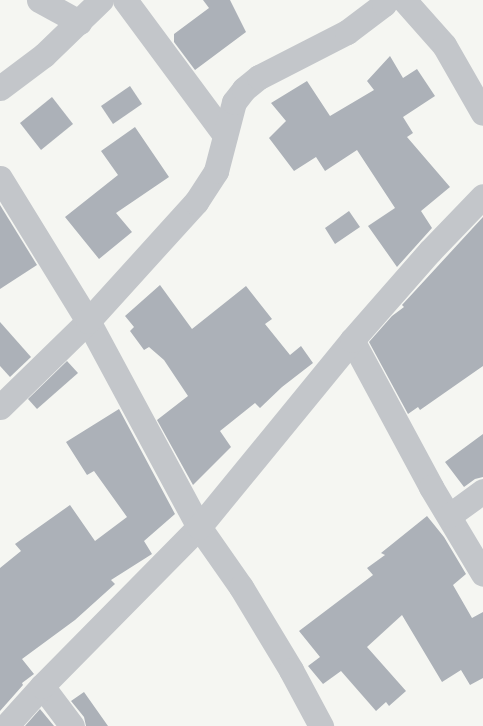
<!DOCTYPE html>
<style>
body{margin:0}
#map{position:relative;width:483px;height:726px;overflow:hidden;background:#f5f6f2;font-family:Raleway,sans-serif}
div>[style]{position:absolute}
.building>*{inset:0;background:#acb1b8}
.minor>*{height:25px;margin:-12.5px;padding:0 12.5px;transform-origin:12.5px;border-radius:12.5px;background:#c3c6ca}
span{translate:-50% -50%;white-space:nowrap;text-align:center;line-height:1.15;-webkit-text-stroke:5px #fff;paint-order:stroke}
</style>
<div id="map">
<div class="building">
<i style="clip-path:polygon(203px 0,230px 0,246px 32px,195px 70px,174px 42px,174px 34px,209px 8px)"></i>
<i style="clip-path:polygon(390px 56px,403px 78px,417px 69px,435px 96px,403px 117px,413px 133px,407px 137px,450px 187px,421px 211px,432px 228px,397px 267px,368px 226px,395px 208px,357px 150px,325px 171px,316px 157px,294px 171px,269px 138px,286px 121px,271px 103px,307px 81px,330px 116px,374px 90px,367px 81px)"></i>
<i style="clip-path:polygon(130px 86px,142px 104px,113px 124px,101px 106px)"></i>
<i style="clip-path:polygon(52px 97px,73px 124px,41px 150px,20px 123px)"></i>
<i style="clip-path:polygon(135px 127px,169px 177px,116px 213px,132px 232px,99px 259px,65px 217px,118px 175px,101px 151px)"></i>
<i style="clip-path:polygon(0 205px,37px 265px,0 289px)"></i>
<i style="clip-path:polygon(349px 211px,360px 227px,335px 244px,325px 228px)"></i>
<i style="clip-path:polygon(483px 217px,483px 366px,420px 410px,418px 407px,408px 414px,369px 342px,392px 316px,404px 307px,402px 305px)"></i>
<i style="clip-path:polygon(160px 285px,192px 329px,246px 286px,272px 319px,265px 324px,290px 355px,301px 346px,313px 363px,282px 387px,260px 408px,255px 403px,220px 431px,231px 447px,193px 485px,157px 420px,188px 396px,164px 360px,149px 347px,144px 350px,130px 331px,134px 327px,125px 316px)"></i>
<i style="clip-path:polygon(0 322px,31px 357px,10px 377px,0 366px)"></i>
<i style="clip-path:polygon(67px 361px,78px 373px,37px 409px,28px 399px)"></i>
<i style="clip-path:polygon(119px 409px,175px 514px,144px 541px,152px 554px,111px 580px,115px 584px,75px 620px,22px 659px,34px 674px,22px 683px,23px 685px,0 711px,0 568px,21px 551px,15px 544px,70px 505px,95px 541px,127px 517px,94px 471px,87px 475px,66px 442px)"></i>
<i style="clip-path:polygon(483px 434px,483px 477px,475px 479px,464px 487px,445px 462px)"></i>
<i style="clip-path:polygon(427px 516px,444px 537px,466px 574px,453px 585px,472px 618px,483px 612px,483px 678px,470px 685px,461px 670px,442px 682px,402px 615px,367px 647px,406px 691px,389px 706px,386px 702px,376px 711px,341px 671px,323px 684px,308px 666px,320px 657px,299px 631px,373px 575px,367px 568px,385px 555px,381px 553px)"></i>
<i style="clip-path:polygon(84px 692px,108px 726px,86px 726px,84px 717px,71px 701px)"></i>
<i style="clip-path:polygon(40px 709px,54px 726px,25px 726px)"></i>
</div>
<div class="minor">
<i style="left:39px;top:0;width:46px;rotate:28.8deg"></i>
<i style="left:125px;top:0;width:168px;rotate:53.5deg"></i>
<i style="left:404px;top:0;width:60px;rotate:48.4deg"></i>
<i style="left:444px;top:45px;width:78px;rotate:60.2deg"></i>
<i style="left:0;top:88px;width:55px;rotate:-36.9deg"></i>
<i style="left:44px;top:55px;width:79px;rotate:-44deg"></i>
<i style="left:0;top:178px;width:168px;rotate:58.4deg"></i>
<i style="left:88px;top:321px;width:234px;rotate:61.7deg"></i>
<i style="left:199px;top:527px;width:73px;rotate:55deg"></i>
<i style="left:241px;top:587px;width:97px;rotate:58.9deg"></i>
<i style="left:291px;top:670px;width:64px;rotate:61.8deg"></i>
<i style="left:352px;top:340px;width:167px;rotate:61.7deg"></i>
<i style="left:431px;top:487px;width:101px;rotate:59.1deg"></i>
<i style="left:0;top:407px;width:123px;rotate:-44.3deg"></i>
<i style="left:88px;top:321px;width:161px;rotate:-47.8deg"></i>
<i style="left:196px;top:202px;width:37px;rotate:-57deg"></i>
<i style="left:216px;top:171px;width:71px;rotate:-75.4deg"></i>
<i style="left:234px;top:102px;width:16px;rotate:-52deg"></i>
<i style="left:244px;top:89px;width:19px;rotate:-39deg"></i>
<i style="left:259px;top:77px;width:99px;rotate:-27.1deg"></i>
<i style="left:347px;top:32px;width:46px;rotate:-37.1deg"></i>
<i style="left:384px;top:4px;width:4px;rotate:-63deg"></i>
<i style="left:450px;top:515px;width:41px;rotate:-36deg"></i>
<i style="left:42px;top:686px;width:50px;rotate:53.1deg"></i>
<i style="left:6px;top:726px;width:54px;rotate:-48deg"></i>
<i style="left:42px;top:686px;width:223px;rotate:-45.4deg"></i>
<i style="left:199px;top:527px;width:242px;rotate:-50.7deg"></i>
<i style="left:352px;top:340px;width:118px;rotate:-48.8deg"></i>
<i style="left:430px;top:251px;width:76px;rotate:-46.1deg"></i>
</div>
</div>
